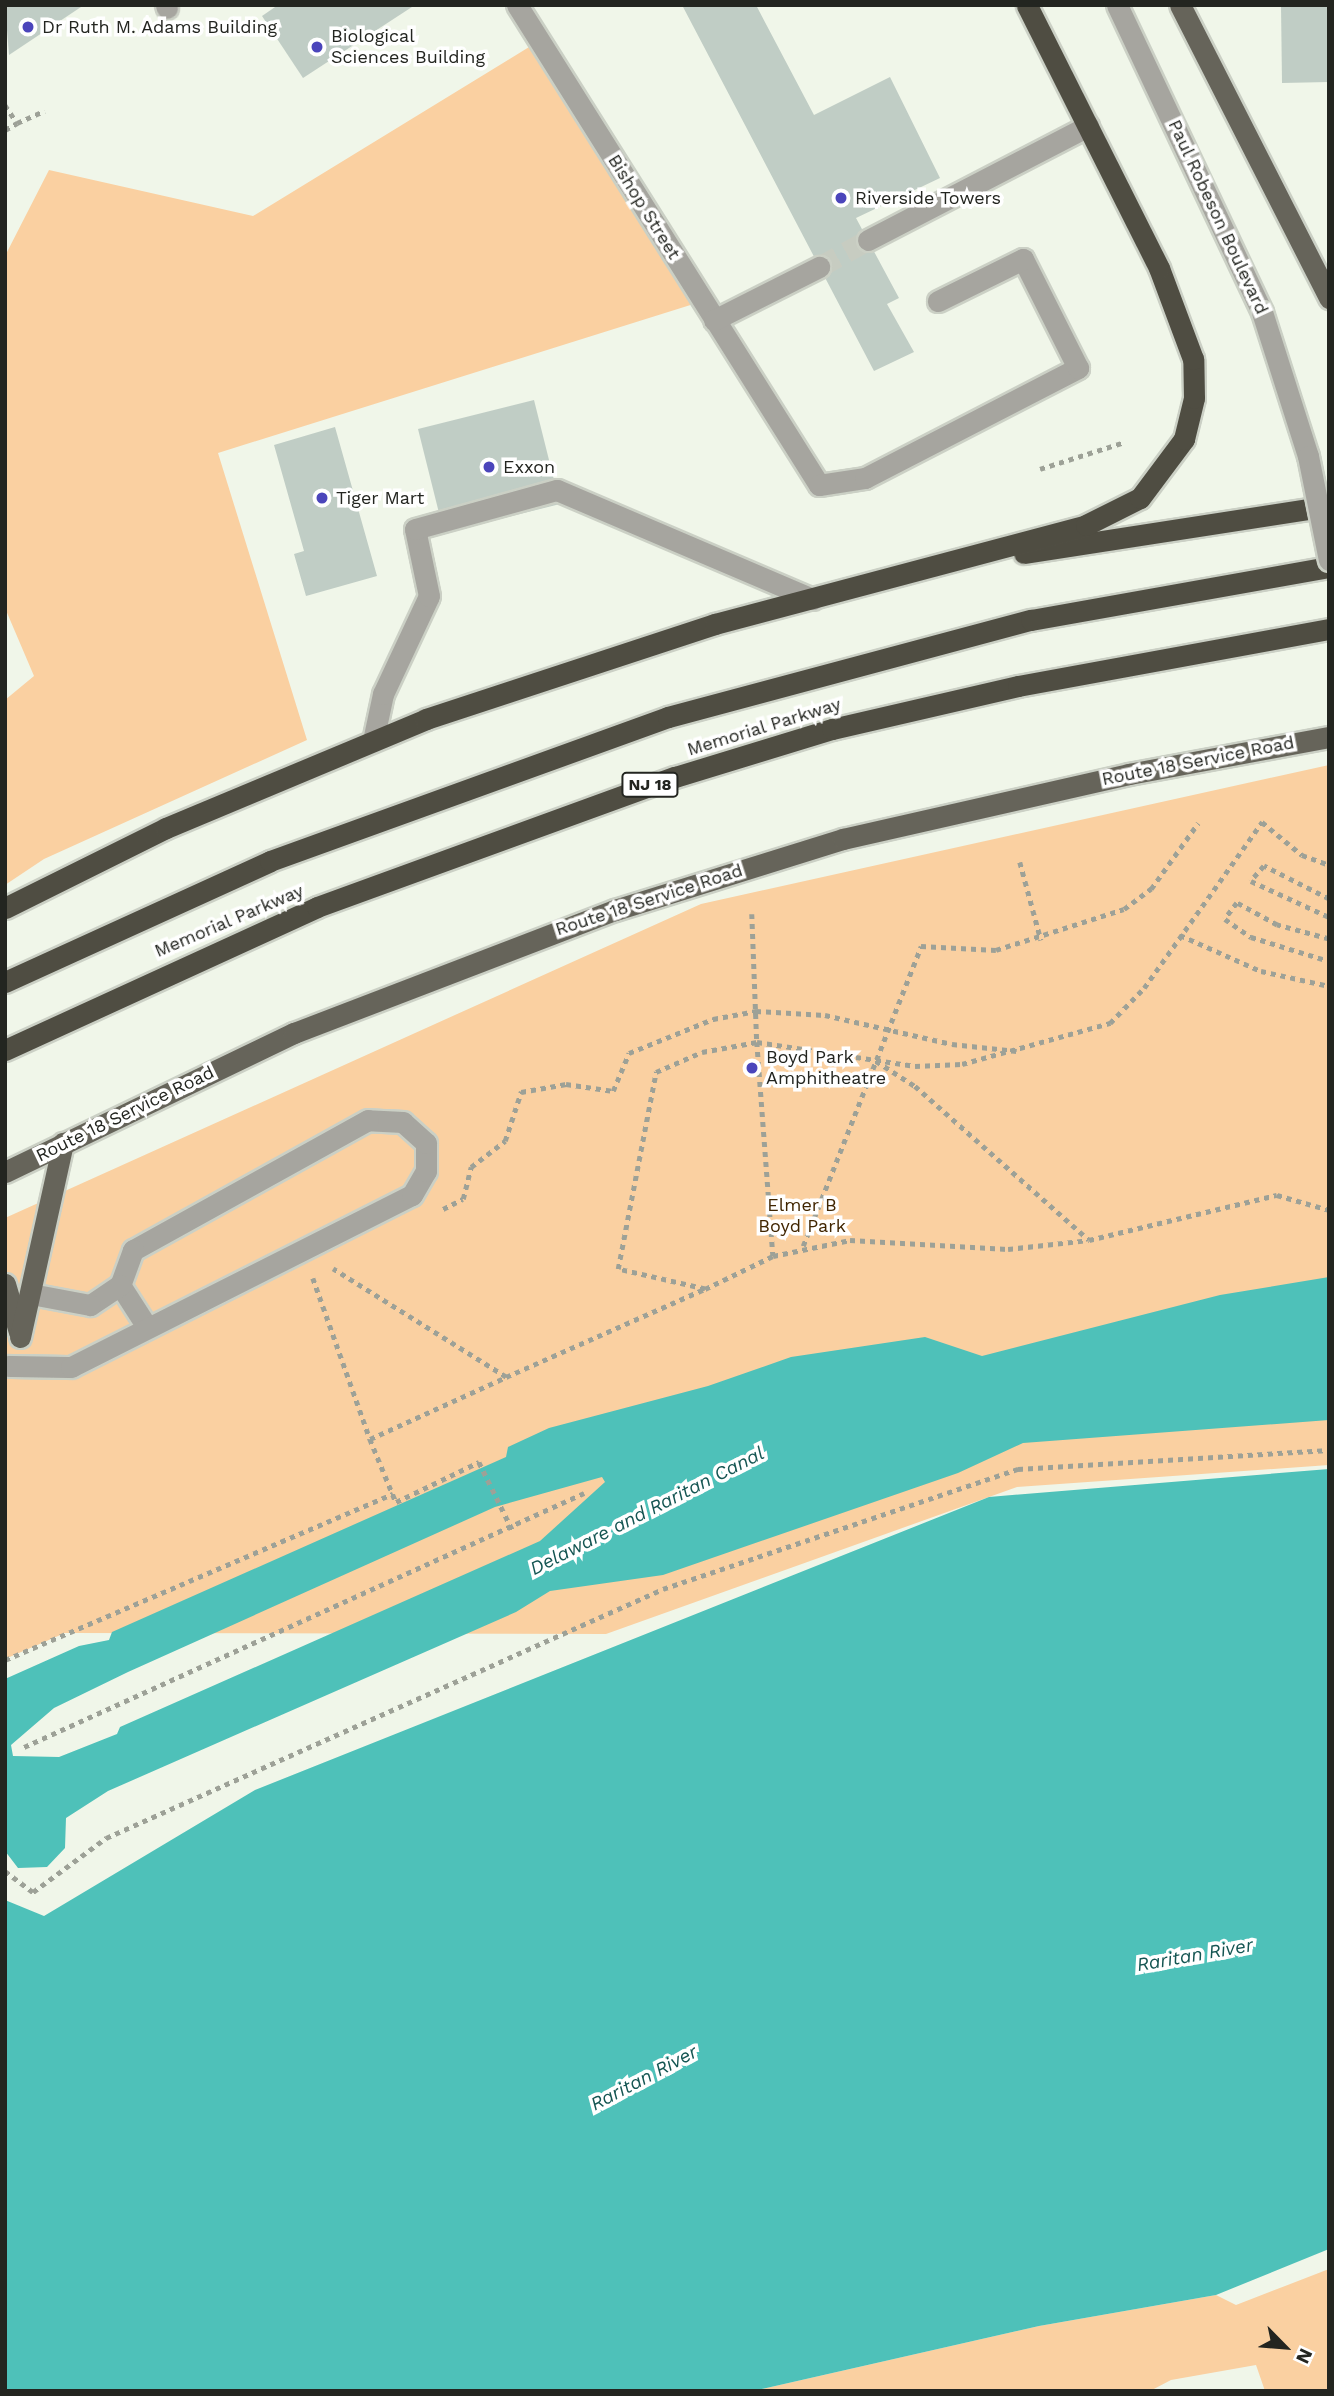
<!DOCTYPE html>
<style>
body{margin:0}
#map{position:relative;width:1334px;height:2396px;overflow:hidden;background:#f0f6e9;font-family:"Work Sans",sans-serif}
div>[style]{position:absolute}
.green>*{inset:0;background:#fad0a1}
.water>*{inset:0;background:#4ec1b9}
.building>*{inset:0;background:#c0cdc5}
.minor-tunnel>*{height:21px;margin-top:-10.5px;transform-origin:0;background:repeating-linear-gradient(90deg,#c7ccc1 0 21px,transparent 0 31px)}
.path>*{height:4.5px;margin-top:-2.25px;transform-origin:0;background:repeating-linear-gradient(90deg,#9da197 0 5px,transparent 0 10px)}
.roads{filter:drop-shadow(2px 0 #cbd0c5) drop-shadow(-2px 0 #cbd0c5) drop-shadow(0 2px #cbd0c5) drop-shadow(0 -2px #cbd0c5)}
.minor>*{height:21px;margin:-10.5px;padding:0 10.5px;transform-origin:10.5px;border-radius:10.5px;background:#a6a59f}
.major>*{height:21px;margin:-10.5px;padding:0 10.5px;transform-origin:10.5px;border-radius:10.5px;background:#66645a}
.highway>*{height:21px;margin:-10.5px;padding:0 10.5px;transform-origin:10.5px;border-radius:10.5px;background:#4f4d42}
.bridges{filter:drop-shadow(2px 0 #cbd0c5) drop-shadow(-2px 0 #cbd0c5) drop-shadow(0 2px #cbd0c5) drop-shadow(0 -2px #cbd0c5)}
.minor-bridge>*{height:21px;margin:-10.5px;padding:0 10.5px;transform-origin:10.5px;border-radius:10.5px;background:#a6a59f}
.dots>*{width:19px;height:19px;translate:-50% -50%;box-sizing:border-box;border:4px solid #fff;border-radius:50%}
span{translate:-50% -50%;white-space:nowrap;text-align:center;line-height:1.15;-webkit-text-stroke:7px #fff;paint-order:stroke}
.shield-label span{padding:2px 5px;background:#fff;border:2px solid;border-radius:5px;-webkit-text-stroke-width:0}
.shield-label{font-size:16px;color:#232520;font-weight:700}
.poi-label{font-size:18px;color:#232520}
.left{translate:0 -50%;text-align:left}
.street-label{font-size:18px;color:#232520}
.park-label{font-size:18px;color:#402500}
.water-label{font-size:19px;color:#145552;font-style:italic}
.frame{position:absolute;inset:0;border:7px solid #232520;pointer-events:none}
.north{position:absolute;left:1250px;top:2312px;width:70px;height:70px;-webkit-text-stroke:5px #fff;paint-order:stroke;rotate:115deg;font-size:19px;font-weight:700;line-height:28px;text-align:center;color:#232520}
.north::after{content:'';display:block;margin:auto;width:24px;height:32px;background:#232520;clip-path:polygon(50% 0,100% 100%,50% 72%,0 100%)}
</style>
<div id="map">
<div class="green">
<i style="clip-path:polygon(534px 44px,700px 302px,218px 453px,307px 740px,44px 859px,5px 885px,5px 700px,34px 676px,5px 608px,5px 256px,49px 170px,253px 216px)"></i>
<i style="clip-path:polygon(1329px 765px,1329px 1465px,1017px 1487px,606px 1634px,65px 1633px,5px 1659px,5px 1218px,701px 904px)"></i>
<i style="clip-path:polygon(1329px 2269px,1329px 2391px,1265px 2391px,1256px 2365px,1171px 2380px,1150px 2391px,753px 2391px,1039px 2326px,1216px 2295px,1236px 2305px)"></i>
</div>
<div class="water">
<i style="clip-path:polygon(evenodd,1329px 1277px,1329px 1420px,1023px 1443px,958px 1473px,663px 1575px,550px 1591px,516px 1612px,108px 1791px,66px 1818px,65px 1848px,47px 1867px,18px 1868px,5px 1851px,5px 1679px,79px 1646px,109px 1640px,112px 1632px,506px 1457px,508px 1447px,549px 1428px,708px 1386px,791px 1357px,925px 1337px,982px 1356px,1220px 1295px,1329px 1277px,602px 1477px,605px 1482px,540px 1541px,120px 1727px,117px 1734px,59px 1757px,13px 1756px,11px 1745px,54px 1708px,128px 1672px,495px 1507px,602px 1477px)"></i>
<i style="clip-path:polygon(1329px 1469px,1329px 2249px,1216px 2295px,1039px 2326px,753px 2391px,5px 2391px,5px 1900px,44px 1916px,255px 1790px,989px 1497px)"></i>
</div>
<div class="building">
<i style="clip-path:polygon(5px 5px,84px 5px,9px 55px)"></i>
<i style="clip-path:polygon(278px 5px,415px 5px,303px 78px,262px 16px)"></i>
<i style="clip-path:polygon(682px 5px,756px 5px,814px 115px,890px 77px,940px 178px,856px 218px,899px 298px,887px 304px,914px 352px,874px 371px)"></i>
<i style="clip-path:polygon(1281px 5px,1329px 5px,1329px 82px,1282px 83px)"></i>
<i style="clip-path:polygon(534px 400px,560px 504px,444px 533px,418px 429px)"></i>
<i style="clip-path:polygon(335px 427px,377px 576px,306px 596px,294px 554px,304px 551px,274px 445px)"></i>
</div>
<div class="minor-tunnel">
<i style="left:819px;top:267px;width:56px;rotate:-28.9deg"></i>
</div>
<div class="path">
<i style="left:5px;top:105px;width:22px;rotate:56deg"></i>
<i style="left:17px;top:123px;width:30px;rotate:-24deg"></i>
<i style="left:5px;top:130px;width:14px;rotate:-30deg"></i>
<i style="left:1040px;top:469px;width:86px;rotate:-17.6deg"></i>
<i style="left:1020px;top:862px;width:81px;rotate:74.9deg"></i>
<i style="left:1329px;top:899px;width:73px;rotate:-153.1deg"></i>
<i style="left:1264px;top:866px;width:20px;rotate:131deg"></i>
<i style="left:1251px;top:881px;width:86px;rotate:24.8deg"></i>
<i style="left:752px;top:914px;width:128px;rotate:87.8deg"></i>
<i style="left:757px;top:1042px;width:160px;rotate:8.6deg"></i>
<i style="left:915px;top:1066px;width:47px;rotate:-2.4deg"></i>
<i style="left:962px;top:1064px;width:154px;rotate:-15.5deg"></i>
<i style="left:1110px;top:1023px;width:49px;rotate:-45.8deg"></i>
<i style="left:1144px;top:988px;width:204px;rotate:-54.6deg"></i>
<i style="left:1262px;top:822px;width:52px;rotate:39.5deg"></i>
<i style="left:1302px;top:855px;width:29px;rotate:20deg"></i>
<i style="left:1180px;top:935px;width:89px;rotate:24deg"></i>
<i style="left:1261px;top:971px;width:70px;rotate:12.4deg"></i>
<i style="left:1329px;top:939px;width:54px;rotate:-164.9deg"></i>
<i style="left:1277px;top:925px;width:46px;rotate:-151.2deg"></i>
<i style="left:1237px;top:903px;width:20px;rotate:127deg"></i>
<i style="left:1225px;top:919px;width:32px;rotate:35deg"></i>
<i style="left:1251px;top:937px;width:82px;rotate:17.1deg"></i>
<i style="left:876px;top:1061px;width:46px;rotate:32.7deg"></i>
<i style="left:915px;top:1086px;width:232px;rotate:41.5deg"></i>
<i style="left:443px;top:1209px;width:22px;rotate:-27deg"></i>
<i style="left:463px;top:1199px;width:33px;rotate:-76deg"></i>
<i style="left:471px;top:1167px;width:43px;rotate:-37.4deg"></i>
<i style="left:505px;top:1141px;width:52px;rotate:-71.9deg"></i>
<i style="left:521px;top:1092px;width:46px;rotate:-10.1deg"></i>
<i style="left:566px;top:1084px;width:48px;rotate:8.5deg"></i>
<i style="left:613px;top:1091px;width:41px;rotate:-67.2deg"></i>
<i style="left:629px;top:1053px;width:91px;rotate:-22deg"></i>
<i style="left:713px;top:1019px;width:44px;rotate:-10.5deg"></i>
<i style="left:756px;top:1011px;width:69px;rotate:3.3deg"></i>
<i style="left:825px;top:1015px;width:130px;rotate:12.9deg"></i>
<i style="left:952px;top:1044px;width:65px;rotate:6.1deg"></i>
<i style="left:803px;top:1246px;width:322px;rotate:-68.5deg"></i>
<i style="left:921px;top:946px;width:75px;rotate:3.1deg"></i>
<i style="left:996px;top:950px;width:134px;rotate:-17.8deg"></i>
<i style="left:1124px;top:909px;width:34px;rotate:-37deg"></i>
<i style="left:1151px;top:889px;width:81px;rotate:-54.5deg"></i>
<i style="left:313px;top:1278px;width:171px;rotate:70.5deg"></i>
<i style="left:370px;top:1439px;width:149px;rotate:-24.5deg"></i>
<i style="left:506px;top:1377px;width:204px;rotate:-148deg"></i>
<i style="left:705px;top:1289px;width:76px;rotate:-25.9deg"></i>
<i style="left:773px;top:1256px;width:79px;rotate:-11.7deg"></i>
<i style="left:850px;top:1240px;width:158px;rotate:3.3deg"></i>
<i style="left:1008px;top:1249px;width:81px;rotate:-6.3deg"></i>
<i style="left:1089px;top:1240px;width:193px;rotate:-13.5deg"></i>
<i style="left:1277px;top:1195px;width:54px;rotate:16.1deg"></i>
<i style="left:506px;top:1377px;width:218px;rotate:-23.9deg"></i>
<i style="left:705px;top:1289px;width:89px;rotate:-167.1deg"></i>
<i style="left:618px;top:1269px;width:201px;rotate:-79.1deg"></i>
<i style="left:656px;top:1072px;width:50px;rotate:-23.5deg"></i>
<i style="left:702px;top:1052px;width:56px;rotate:-10.3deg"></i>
<i style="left:757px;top:1042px;width:215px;rotate:85.7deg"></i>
<i style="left:370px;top:1439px;width:68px;rotate:67.6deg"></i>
<i style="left:396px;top:1502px;width:92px;rotate:-25.7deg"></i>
<i style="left:479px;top:1462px;width:77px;rotate:63.8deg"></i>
<i style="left:5px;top:1660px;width:422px;rotate:-23.2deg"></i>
<i style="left:24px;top:1747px;width:615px;rotate:-24.4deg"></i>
<i style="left:5px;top:1871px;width:35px;rotate:37deg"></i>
<i style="left:33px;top:1892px;width:91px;rotate:-36.5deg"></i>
<i style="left:106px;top:1838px;width:610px;rotate:-24.09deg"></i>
<i style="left:663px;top:1589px;width:375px;rotate:-18.7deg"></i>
<i style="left:1018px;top:1469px;width:312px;rotate:-3.5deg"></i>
</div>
<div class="roads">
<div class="minor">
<i style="left:166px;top:5px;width:3px;rotate:72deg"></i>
<i style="left:517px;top:5px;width:567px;rotate:57.82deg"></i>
<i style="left:819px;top:485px;width:47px;rotate:-8.7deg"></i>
<i style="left:865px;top:478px;width:240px;rotate:-27.3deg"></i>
<i style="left:1078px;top:368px;width:122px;rotate:-116.8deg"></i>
<i style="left:1023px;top:259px;width:95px;rotate:153.7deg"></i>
<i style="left:1117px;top:5px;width:340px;rotate:64.7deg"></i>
<i style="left:868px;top:240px;width:248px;rotate:-27.4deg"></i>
<i style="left:714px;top:320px;width:118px;rotate:-26.8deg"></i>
<i style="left:373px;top:741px;width:48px;rotate:-78deg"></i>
<i style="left:383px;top:694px;width:108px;rotate:-64.9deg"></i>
<i style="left:429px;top:596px;width:68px;rotate:-101.8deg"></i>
<i style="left:415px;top:529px;width:147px;rotate:-15.4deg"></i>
<i style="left:557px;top:490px;width:278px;rotate:23.1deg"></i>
<i style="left:120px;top:1285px;width:50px;rotate:57.3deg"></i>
<i style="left:8px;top:1366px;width:63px;rotate:0.9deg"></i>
<i style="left:71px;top:1367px;width:382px;rotate:-26.8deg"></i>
<i style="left:412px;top:1195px;width:28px;rotate:-60deg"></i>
<i style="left:426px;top:1171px;width:28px;rotate:-90deg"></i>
<i style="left:426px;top:1143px;width:31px;rotate:-138deg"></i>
<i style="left:403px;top:1122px;width:35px;rotate:-177deg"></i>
<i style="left:368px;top:1120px;width:269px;rotate:151deg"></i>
<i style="left:133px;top:1250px;width:37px;rotate:110deg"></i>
<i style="left:120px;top:1285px;width:36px;rotate:146deg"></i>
<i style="left:90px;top:1305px;width:60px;rotate:-169.4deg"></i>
</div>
<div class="major">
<i style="left:1180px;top:5px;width:329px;rotate:63deg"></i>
<i style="left:5px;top:1172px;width:321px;rotate:-25.7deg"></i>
<i style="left:294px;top:1033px;width:344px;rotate:-21deg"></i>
<i style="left:615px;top:910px;width:239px;rotate:-17.3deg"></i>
<i style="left:843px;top:839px;width:293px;rotate:-12.8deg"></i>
<i style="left:1129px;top:774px;width:203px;rotate:-10.5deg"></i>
<i style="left:5px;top:1284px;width:50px;rotate:73.7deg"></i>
<i style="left:20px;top:1337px;width:199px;rotate:-77.5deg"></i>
</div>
<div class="highway">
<i style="left:1024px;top:553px;width:309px;rotate:-8.8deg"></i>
<i style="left:5px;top:908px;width:180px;rotate:-26.4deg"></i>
<i style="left:166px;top:828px;width:282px;rotate:-22.7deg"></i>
<i style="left:426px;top:719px;width:304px;rotate:-18.2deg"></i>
<i style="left:715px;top:624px;width:384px;rotate:-14.9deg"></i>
<i style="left:1086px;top:525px;width:60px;rotate:-26.6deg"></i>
<i style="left:1140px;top:498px;width:74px;rotate:-53.3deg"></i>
<i style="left:1184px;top:439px;width:42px;rotate:-76.3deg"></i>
<i style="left:1194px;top:398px;width:39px;rotate:-91deg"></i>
<i style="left:1193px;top:359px;width:97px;rotate:-110.5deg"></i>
<i style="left:1159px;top:268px;width:294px;rotate:-116.7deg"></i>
<i style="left:5px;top:982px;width:291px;rotate:-24.5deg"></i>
<i style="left:270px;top:861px;width:423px;rotate:-19.9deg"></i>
<i style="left:668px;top:717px;width:376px;rotate:-15deg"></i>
<i style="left:1031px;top:620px;width:303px;rotate:-10.1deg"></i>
<i style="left:5px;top:1050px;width:343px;rotate:-24.6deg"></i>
<i style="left:317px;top:907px;width:381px;rotate:-20deg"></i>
<i style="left:675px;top:777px;width:164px;rotate:-17deg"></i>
<i style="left:832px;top:729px;width:191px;rotate:-13deg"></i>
<i style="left:1018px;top:686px;width:316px;rotate:-10.4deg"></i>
</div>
</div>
<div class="bridges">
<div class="minor-bridge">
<i style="left:1262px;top:312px;width:151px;rotate:72.3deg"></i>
<i style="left:1308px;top:456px;width:106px;rotate:78.6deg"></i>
</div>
</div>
<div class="dots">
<i style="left:28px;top:27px;background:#4b45bb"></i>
<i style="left:317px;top:47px;background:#4b45bb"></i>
<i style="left:841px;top:198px;background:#4b45bb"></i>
<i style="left:489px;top:467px;background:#4b45bb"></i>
<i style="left:322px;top:498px;background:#4b45bb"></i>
<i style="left:752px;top:1068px;background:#4b45bb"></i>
</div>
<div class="shield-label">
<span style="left:650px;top:785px">NJ 18</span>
</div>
<div class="poi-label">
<span class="left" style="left:42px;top:27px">Dr Ruth M. Adams Building</span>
<span class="left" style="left:331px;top:47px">Biological<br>Sciences Building</span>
<span class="left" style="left:855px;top:198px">Riverside Towers</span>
<span class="left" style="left:503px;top:467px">Exxon</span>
<span class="left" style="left:336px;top:498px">Tiger Mart</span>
<span class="left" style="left:766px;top:1068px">Boyd Park<br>Amphitheatre</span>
</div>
<div class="street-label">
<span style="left:644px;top:207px;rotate:58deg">Bishop Street</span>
<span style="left:1218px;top:217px;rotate:65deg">Paul Robeson Boulevard</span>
<span style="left:764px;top:727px;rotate:-17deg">Memorial Parkway</span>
<span style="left:1198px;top:761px;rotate:-11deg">Route 18 Service Road</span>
<span style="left:649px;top:900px;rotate:-18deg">Route 18 Service Road</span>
<span style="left:229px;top:921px;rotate:-23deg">Memorial Parkway</span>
<span style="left:125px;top:1114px;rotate:-26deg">Route 18 Service Road</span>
</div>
<div class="park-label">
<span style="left:802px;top:1216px">Elmer B<br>Boyd Park</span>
</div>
<div class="water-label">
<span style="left:647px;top:1511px;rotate:-27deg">Delaware and Raritan Canal</span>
<span style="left:1195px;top:1955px;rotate:-10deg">Raritan River</span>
<span style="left:644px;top:2078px;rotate:-28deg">Raritan River</span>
</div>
<div class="frame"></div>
<div class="north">N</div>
</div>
